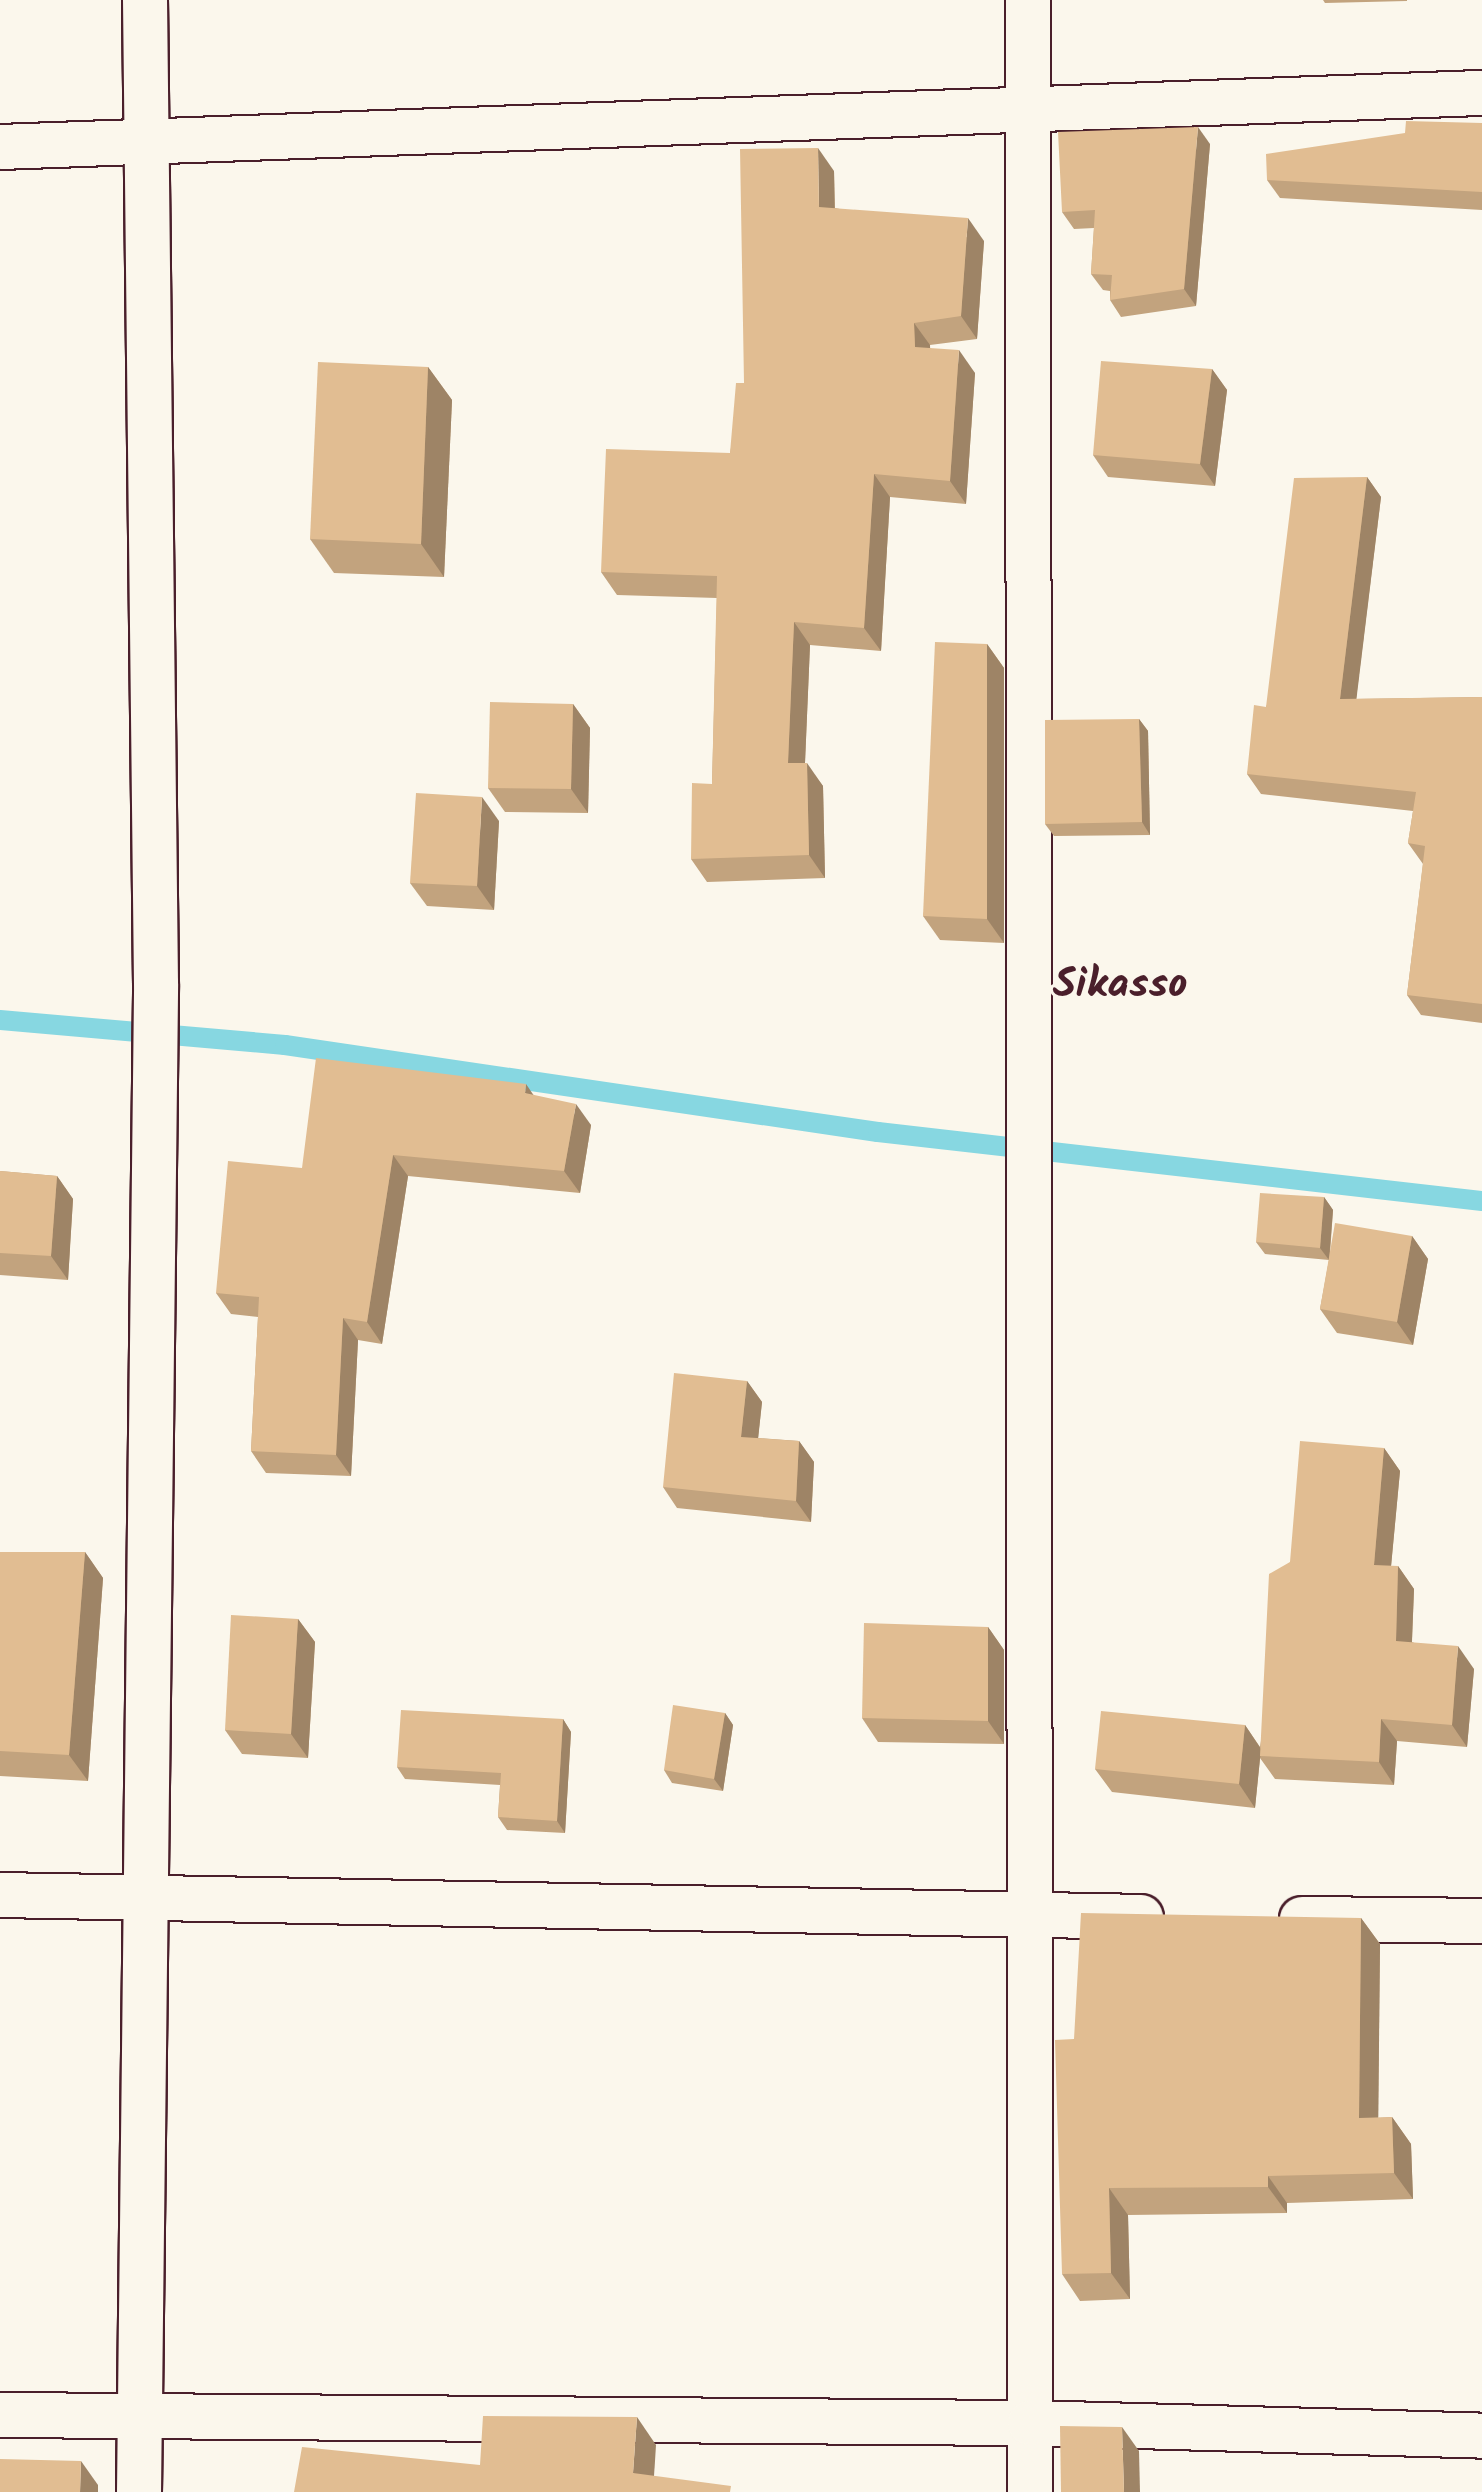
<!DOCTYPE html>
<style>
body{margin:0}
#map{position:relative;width:1482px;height:2492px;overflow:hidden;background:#fbf7ec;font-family:Kalam,sans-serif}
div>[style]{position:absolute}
.stream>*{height:20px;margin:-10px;padding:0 10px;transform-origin:10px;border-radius:10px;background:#87d7e1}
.roads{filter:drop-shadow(2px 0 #4a1f2b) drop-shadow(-2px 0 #4a1f2b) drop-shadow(0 2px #4a1f2b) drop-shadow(0 -2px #4a1f2b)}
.street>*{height:44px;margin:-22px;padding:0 22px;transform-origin:22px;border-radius:22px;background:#fbf7ec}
.wall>*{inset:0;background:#c2a37e}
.shaded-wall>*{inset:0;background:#9e8466}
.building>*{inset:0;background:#e1bd92}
span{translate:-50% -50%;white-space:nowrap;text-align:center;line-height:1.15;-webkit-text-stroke:6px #fbf7ec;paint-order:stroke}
.town-label{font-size:42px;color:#4a1f2b;font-weight:700}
</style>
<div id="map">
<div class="stream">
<i style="left:0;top:1020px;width:286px;rotate:5deg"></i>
<i style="left:285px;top:1045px;width:599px;rotate:8.35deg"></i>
<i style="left:878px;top:1132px;width:608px;rotate:6.52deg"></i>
</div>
<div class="roads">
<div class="street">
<i style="left:1028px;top:0;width:2492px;rotate:89.95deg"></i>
<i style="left:0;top:147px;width:1483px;rotate:-2.09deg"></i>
<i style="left:0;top:1895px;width:1141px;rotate:1.1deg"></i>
<i style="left:1302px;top:1919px;width:180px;rotate:0.6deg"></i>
<i style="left:0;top:2415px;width:1030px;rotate:0.45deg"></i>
<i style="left:1030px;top:2423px;width:452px;rotate:1.6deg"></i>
<i style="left:139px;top:2492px;width:1508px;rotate:-89.35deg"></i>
<i style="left:156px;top:984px;width:984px;rotate:-90.64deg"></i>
</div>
</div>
<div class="wall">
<i style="clip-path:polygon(1323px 0,1407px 0,1407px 1px,1325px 3px)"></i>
<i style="clip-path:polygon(1482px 123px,1482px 210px,1280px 198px,1267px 180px)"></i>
<i style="clip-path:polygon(1210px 144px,1196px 306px,1121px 317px,1110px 300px,1110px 291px,1103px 290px,1091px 274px,1094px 228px,1074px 229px,1062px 212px)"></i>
<i style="clip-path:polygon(834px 171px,835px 208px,984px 241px,977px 339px,930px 345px,930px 348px,975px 373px,966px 504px,890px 497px,881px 651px,810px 645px,805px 763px,823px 786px,825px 878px,707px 882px,691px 859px,712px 784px,717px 598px,617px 595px,601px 572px,730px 453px,744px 383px)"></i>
<i style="clip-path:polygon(428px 367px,452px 400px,444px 577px,334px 573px,310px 539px)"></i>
<i style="clip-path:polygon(1212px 369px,1227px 390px,1215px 486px,1108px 477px,1093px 455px)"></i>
<i style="clip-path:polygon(1367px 477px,1381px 497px,1356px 699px,1482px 697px,1482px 1023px,1421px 1015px,1407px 995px,1423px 864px,1408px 843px,1413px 811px,1261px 794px,1247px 774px,1266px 707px)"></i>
<i style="clip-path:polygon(987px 644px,1004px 668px,1004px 943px,940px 940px,923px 916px)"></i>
<i style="clip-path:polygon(573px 704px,590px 728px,588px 813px,505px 812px,488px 788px)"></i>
<i style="clip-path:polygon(1139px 719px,1148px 731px,1150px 835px,1054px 836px,1045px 824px)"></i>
<i style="clip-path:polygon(499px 821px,494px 910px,427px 906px,410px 883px)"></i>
<i style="clip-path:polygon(533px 1095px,591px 1125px,580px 1193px,408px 1176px,382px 1344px,358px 1340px,351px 1476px,266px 1473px,251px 1451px,258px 1317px,231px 1314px,216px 1293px,302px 1168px)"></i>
<i style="clip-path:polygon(0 1171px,57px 1176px,73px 1199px,68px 1280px,0 1275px)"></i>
<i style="clip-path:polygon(1324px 1197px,1333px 1210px,1330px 1254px,1412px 1236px,1428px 1259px,1413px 1345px,1337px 1333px,1320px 1309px,1329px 1260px,1265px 1254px,1256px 1242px)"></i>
<i style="clip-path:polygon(747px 1381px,762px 1402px,758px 1438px,799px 1441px,814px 1462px,811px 1522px,677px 1508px,663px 1487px)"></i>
<i style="clip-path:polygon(1384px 1448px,1400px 1471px,1391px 1566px,1398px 1566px,1414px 1589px,1412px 1642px,1474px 1669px,1467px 1747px,1397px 1741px,1394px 1785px,1275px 1779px,1260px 1758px,1255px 1808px,1112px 1792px,1095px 1769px,1245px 1725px,1260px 1747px,1290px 1562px)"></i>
<i style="clip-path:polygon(0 1552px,85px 1552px,103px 1578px,88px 1781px,0 1776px)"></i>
<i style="clip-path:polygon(298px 1619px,315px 1642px,308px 1758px,242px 1754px,225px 1730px)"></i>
<i style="clip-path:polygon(988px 1627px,1004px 1650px,1004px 1744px,878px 1742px,862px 1718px)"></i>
<i style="clip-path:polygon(725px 1713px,733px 1725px,723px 1791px,672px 1783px,664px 1770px)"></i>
<i style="clip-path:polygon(563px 1719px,571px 1732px,565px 1833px,507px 1830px,498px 1817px,500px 1785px,405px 1779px,397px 1767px)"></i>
<i style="clip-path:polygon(1361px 1918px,1380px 1944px,1378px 2118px,1392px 2117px,1411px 2144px,1413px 2199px,1287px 2203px,1287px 2213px,1128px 2215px,1130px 2299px,1080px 2301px,1062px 2274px,1074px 2039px)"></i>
</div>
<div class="shaded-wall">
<i style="clip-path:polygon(1198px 127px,1210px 144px,1196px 306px,1184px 289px)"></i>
<i style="clip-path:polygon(818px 148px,834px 171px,835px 230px,819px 207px)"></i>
<i style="clip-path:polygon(968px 218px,984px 241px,977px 339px,961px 316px)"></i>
<i style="clip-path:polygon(914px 323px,930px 345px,931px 370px,915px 347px)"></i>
<i style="clip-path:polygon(959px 350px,975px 373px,966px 504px,950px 481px)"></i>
<i style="clip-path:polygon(428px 367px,452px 400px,444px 577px,421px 544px)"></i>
<i style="clip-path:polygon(1212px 369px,1227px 390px,1215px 486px,1200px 464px)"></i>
<i style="clip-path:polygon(874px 474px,890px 497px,881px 651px,864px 628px)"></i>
<i style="clip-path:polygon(1367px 477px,1381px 497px,1354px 719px,1340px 699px)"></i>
<i style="clip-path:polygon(794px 622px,810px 645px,804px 786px,788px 763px)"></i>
<i style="clip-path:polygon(987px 644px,1004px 668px,1004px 943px,987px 919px)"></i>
<i style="clip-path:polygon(573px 704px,590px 728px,588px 813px,571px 789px)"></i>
<i style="clip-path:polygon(1139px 719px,1148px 731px,1150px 835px,1142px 822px)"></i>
<i style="clip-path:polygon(807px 763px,823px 786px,825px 878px,809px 855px)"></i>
<i style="clip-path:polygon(482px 797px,499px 821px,494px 910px,477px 886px)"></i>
<i style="clip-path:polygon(526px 1084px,541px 1106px,525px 1093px)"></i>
<i style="clip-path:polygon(576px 1104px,591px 1125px,580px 1193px,564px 1171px)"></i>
<i style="clip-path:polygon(393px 1155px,408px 1176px,382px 1344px,367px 1322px)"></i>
<i style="clip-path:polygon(57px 1176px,73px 1199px,68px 1280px,51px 1256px)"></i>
<i style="clip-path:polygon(1324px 1197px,1333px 1210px,1329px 1260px,1320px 1248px)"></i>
<i style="clip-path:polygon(1412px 1236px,1428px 1259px,1413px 1345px,1397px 1322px)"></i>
<i style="clip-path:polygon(343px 1318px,358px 1340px,351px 1476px,336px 1455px)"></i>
<i style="clip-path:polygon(747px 1381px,762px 1402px,756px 1458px,741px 1437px)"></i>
<i style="clip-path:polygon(799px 1441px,814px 1462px,811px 1522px,796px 1501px)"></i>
<i style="clip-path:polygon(1384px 1448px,1400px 1471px,1389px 1588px,1374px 1565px)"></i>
<i style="clip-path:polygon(85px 1552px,103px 1578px,88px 1781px,69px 1755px)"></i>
<i style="clip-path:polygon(1398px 1566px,1414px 1589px,1411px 1663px,1396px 1641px)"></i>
<i style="clip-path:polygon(298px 1619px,315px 1642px,308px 1758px,291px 1734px)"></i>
<i style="clip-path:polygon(988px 1627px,1004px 1650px,1004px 1744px,988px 1721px)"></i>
<i style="clip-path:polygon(1458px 1646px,1474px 1669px,1467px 1747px,1452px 1725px)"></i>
<i style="clip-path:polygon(725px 1713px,733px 1725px,723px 1791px,714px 1779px)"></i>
<i style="clip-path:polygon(563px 1719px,571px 1732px,565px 1833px,557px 1821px)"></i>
<i style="clip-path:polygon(1381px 1719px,1397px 1741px,1394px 1785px,1379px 1762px)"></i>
<i style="clip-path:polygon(1245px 1725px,1261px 1749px,1255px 1808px,1239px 1784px)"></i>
<i style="clip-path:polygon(1361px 1918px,1380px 1944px,1378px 2145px,1359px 2118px)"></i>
<i style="clip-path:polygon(1392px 2117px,1411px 2144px,1413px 2199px,1394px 2173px)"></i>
<i style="clip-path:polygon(1268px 2176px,1287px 2203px,1287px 2213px,1268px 2187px)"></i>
<i style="clip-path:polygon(1109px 2188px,1128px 2215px,1130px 2299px,1111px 2273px)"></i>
<i style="clip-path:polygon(637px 2417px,656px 2445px,653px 2492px,633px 2473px)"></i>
<i style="clip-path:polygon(1122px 2427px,1139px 2451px,1140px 2492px,1124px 2492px)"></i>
<i style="clip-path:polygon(81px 2461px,98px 2485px,98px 2492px,80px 2492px)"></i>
</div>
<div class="building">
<i style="clip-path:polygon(1406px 121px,1482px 123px,1482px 192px,1267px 180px,1266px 154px,1405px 133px)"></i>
<i style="clip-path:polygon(1198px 127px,1184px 289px,1110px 300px,1112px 275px,1091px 274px,1095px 210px,1062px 212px,1058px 132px)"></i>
<i style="clip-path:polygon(818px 148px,819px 207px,968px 218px,961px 316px,914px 323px,915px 347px,959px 350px,950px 481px,874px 474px,864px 628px,794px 622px,788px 763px,807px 763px,809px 855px,691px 859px,692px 783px,712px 784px,717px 576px,601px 572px,606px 449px,730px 453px,736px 383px,744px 383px,740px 149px)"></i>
<i style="clip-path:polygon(1101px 361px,1212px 369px,1200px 464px,1093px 455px)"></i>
<i style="clip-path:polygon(318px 362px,428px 367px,421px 544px,310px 539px)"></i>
<i style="clip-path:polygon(1367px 477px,1340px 699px,1482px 697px,1482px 1004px,1407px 995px,1425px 846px,1408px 843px,1416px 792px,1247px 774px,1254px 705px,1266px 707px,1294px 478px)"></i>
<i style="clip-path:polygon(935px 642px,987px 644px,987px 919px,923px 916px)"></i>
<i style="clip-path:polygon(490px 702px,573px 704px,571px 789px,488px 788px)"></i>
<i style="clip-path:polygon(1139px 719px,1142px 822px,1045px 824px,1045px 720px)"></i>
<i style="clip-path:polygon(416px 793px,482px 797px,477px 886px,410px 883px)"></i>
<i style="clip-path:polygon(316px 1058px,526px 1084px,525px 1093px,576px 1104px,564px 1171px,393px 1155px,367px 1322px,343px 1318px,336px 1455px,251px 1451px,259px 1297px,216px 1293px,228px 1161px,302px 1168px)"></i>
<i style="clip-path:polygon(0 1171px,57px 1176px,51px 1256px,0 1253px)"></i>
<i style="clip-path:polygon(1260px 1193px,1324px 1197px,1320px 1248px,1256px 1242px)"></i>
<i style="clip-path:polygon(1335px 1223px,1412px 1236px,1397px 1322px,1320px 1309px)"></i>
<i style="clip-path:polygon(674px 1373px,747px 1381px,741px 1437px,799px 1441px,796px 1501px,663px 1487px)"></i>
<i style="clip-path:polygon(1300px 1441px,1384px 1448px,1374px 1565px,1398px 1566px,1396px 1641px,1458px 1646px,1452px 1725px,1381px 1719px,1379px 1762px,1260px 1756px,1269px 1574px,1290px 1562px)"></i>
<i style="clip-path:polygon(0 1552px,85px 1552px,69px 1755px,0 1751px)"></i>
<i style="clip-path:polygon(231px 1615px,298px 1619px,291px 1734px,225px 1730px)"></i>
<i style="clip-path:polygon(864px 1623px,988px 1627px,988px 1721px,862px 1718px)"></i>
<i style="clip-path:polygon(673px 1705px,725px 1713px,714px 1779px,664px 1770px)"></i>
<i style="clip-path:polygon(401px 1710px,563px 1719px,557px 1821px,498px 1817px,501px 1773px,397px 1767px)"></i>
<i style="clip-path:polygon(1101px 1711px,1245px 1725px,1239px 1784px,1095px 1769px)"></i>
<i style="clip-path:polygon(1081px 1913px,1361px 1918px,1359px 2118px,1392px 2117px,1394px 2173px,1268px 2176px,1268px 2187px,1109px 2188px,1111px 2273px,1062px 2274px,1055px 2040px,1074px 2039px)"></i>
<i style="clip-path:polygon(483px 2416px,637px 2417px,633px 2473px,731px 2486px,730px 2492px,294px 2492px,302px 2447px,480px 2465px)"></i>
<i style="clip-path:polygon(1060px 2426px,1122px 2427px,1124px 2492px,1061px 2492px)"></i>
<i style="clip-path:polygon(0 2459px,81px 2461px,80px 2492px,0 2492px)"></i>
</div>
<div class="town-label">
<span style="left:1120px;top:986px">Sikasso</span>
</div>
</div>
